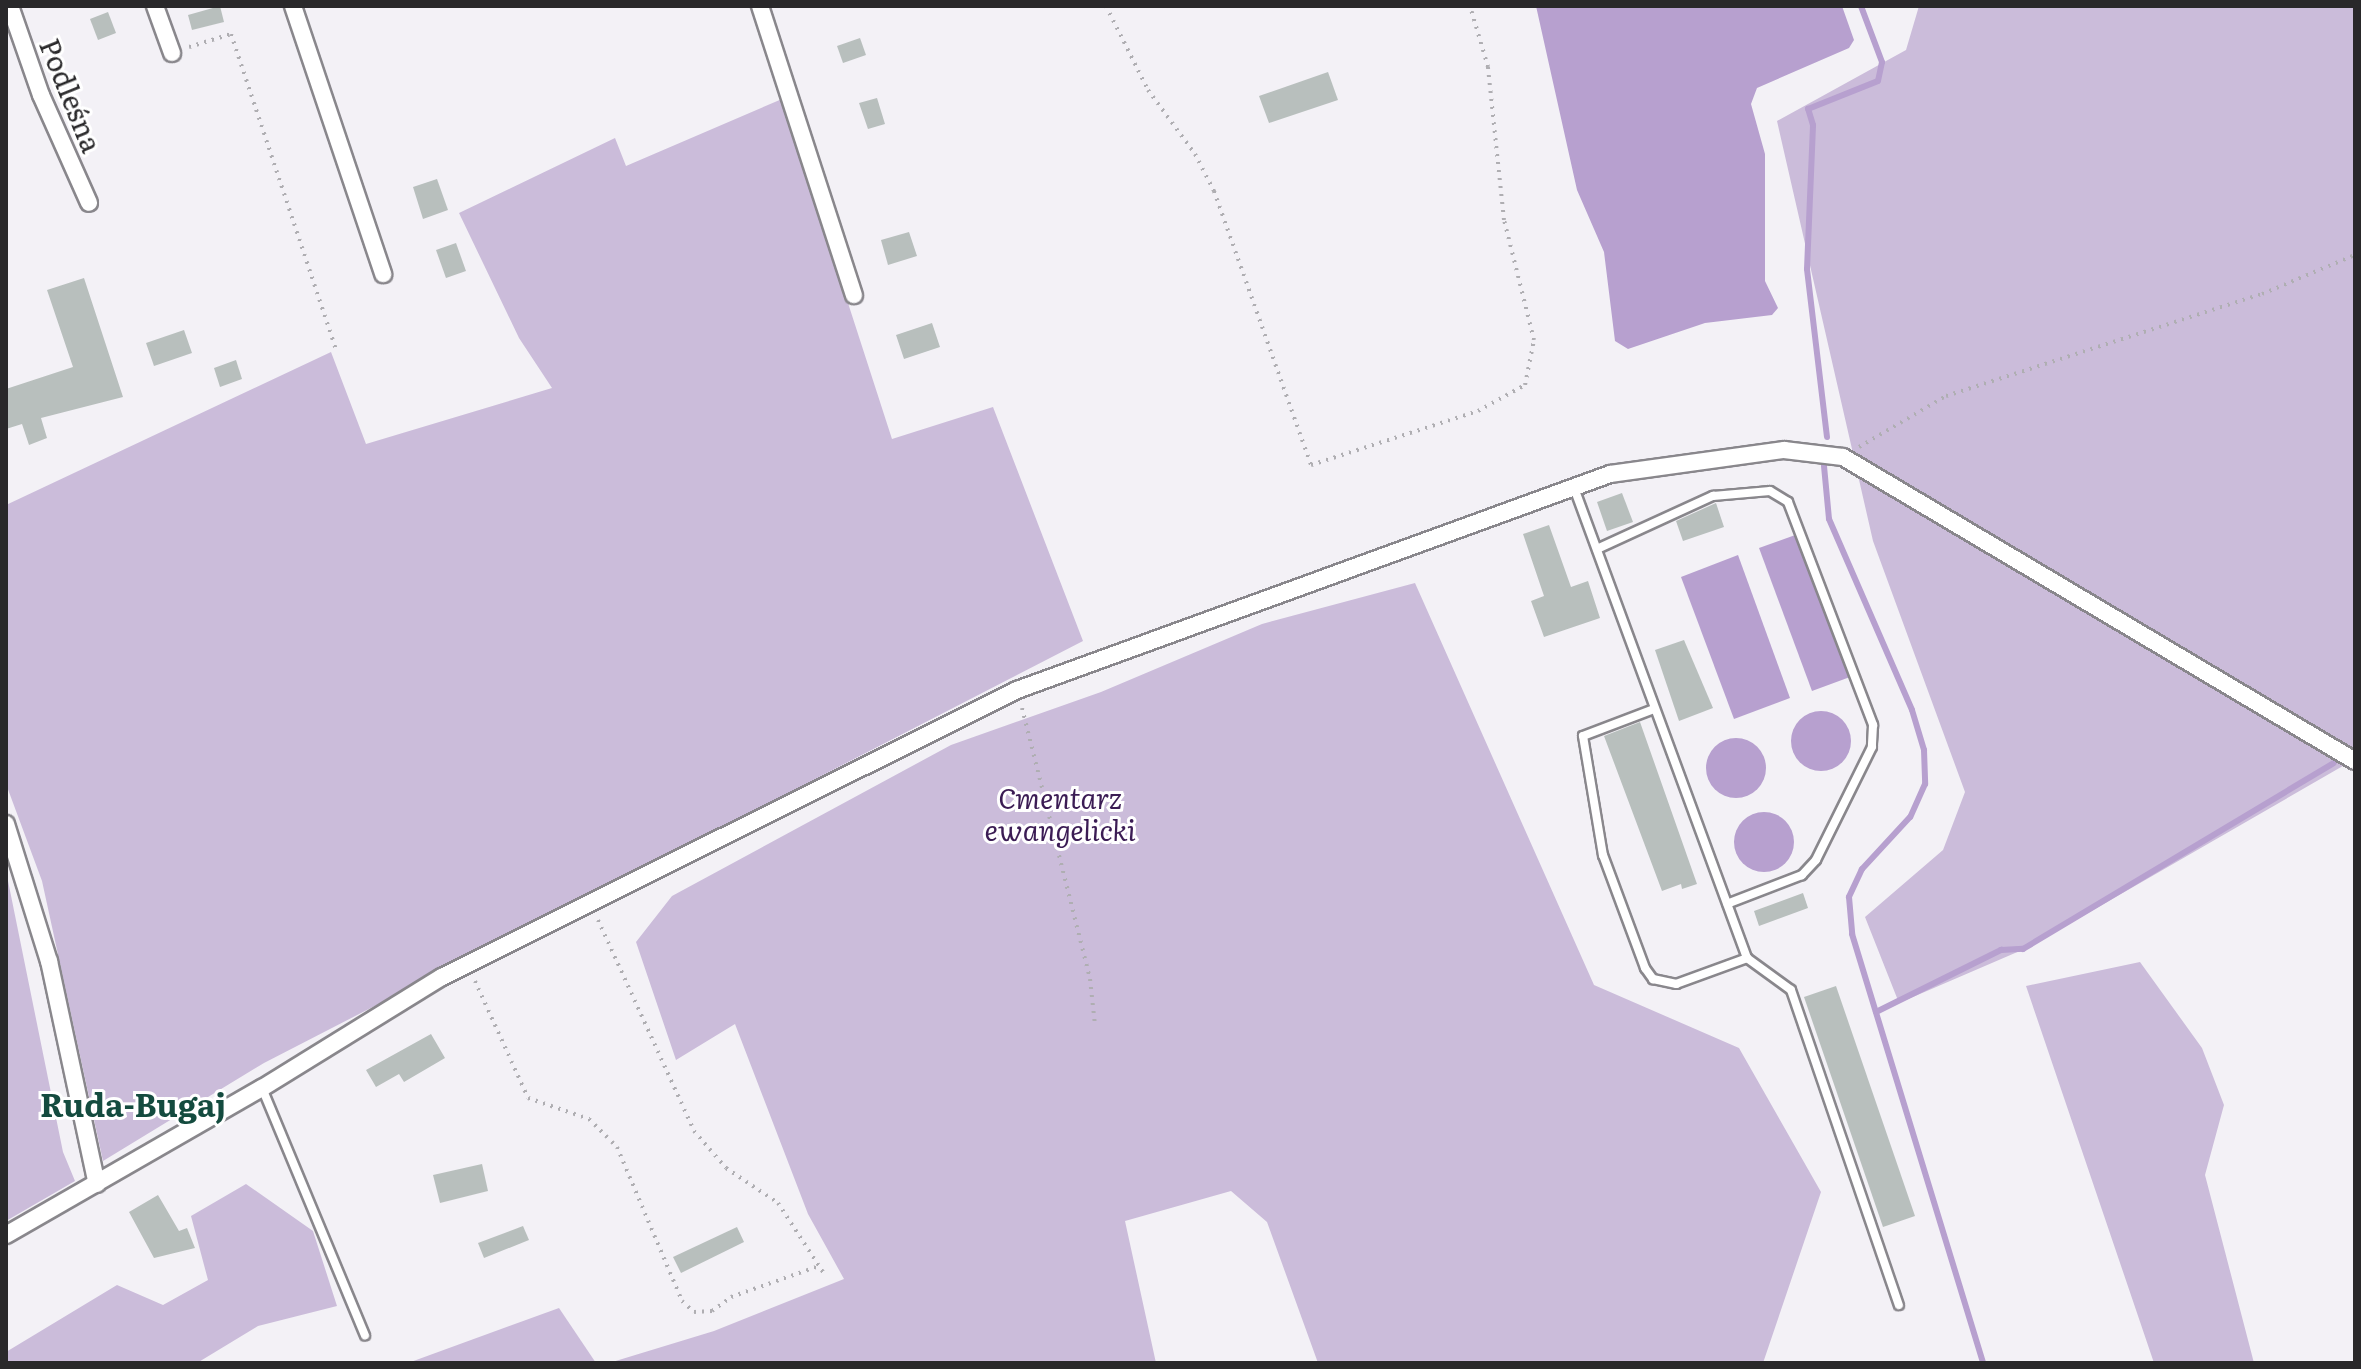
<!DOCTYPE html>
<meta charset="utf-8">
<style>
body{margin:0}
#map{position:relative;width:2361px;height:1369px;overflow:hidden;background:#f3f1f6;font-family:Literata,serif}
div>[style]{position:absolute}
.green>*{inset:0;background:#cbbcda}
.water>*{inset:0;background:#b7a0cf}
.round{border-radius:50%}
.stream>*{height:6px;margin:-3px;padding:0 3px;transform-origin:3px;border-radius:3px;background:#b7a0cf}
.building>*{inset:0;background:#b8bfbd}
.path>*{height:4px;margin-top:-2px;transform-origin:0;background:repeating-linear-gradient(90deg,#afaeb2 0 2px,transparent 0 8px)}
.roads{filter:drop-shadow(2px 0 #89878c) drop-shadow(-2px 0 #89878c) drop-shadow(0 2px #89878c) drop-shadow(0 -2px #89878c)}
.service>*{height:8px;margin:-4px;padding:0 4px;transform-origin:4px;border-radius:4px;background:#fff}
.minor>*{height:16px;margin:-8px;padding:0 8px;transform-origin:8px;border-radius:8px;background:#fff}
span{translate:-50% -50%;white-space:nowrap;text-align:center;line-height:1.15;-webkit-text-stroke:6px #fff;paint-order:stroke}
.street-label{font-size:28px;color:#29282a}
.park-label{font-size:28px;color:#3b1c54;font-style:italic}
.quarter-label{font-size:32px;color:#144b3f;font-weight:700}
.frame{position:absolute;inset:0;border:8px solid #29282a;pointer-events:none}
</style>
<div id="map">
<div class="green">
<i style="clip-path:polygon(1919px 6px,2355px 6px,2355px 759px,2029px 947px,1899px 1003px,1865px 917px,1943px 850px,1965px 792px,1873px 541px,1777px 121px,1906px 50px)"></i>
<i style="clip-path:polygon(782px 99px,892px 439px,993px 407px,1083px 641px,264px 1063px,103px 1161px,42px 881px,6px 784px,6px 505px,331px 352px,366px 444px,552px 388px,519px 338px,459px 213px,615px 138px,626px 166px)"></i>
<i style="clip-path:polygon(1415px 583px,1594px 985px,1739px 1048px,1821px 1192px,1763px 1363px,1318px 1363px,1267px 1222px,1231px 1191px,1125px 1221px,1156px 1363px,609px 1363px,714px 1331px,844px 1279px,808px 1214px,735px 1024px,676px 1060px,636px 942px,672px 896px,951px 745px,1101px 692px,1262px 624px)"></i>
<i style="clip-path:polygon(6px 871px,63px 1152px,75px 1181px,6px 1221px)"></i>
<i style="clip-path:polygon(2140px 962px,2202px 1048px,2224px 1105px,2205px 1175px,2254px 1363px,2154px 1363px,2026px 986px)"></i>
<i style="clip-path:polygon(246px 1184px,313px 1231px,337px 1306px,258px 1326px,197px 1363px,6px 1363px,6px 1352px,117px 1285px,163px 1305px,208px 1280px,191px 1216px)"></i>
<i style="clip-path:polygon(559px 1308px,596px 1363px,408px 1363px)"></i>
</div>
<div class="water">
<i style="clip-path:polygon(1536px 6px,1842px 6px,1854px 40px,1849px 48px,1757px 88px,1751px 104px,1765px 154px,1765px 281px,1778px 308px,1772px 315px,1705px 323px,1628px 349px,1615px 341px,1604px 252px,1577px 190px)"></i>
<i style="clip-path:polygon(1798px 534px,1850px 677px,1812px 691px,1759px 548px)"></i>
<i style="clip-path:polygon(1738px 555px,1790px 698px,1734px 719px,1681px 577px)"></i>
<i class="round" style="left:1791px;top:711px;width:60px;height:60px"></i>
<i class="round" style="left:1706px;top:738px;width:60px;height:60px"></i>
<i class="round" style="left:1734px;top:812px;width:60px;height:60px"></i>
</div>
<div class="stream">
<i style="left:1827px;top:437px;width:169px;rotate:-96.8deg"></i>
<i style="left:1807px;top:269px;width:144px;rotate:-87.6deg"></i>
<i style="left:1813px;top:125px;width:17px;rotate:-107deg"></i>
<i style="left:1808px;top:109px;width:75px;rotate:-21.8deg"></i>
<i style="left:1878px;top:81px;width:19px;rotate:-78deg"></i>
<i style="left:1882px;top:62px;width:60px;rotate:-110.6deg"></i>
<i style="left:1824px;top:466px;width:53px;rotate:84.6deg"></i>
<i style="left:1829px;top:519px;width:208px;rotate:66.5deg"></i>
<i style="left:1912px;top:710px;width:42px;rotate:73.3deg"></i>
<i style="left:1924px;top:750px;width:34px;rotate:88deg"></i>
<i style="left:1925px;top:784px;width:36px;rotate:114deg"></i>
<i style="left:1910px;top:817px;width:71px;rotate:132.7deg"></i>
<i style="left:1862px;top:869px;width:31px;rotate:115deg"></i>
<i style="left:1849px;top:897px;width:37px;rotate:85deg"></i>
<i style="left:1852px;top:934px;width:449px;rotate:73deg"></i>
<i style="left:1876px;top:1012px;width:140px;rotate:-26.4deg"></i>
<i style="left:2001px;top:950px;width:22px;rotate:-3deg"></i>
<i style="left:2023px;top:949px;width:362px;rotate:-30.9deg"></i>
</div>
<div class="building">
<i style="clip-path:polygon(220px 6px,224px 22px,192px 30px,188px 15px)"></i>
<i style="clip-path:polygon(108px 12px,116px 33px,98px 40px,90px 19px)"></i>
<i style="clip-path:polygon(860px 38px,866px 55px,843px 63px,837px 46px)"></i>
<i style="clip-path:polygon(1328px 72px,1338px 100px,1269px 123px,1259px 96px)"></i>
<i style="clip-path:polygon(877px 98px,885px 124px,868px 129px,859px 103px)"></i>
<i style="clip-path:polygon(437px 179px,448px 210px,423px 219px,413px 187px)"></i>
<i style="clip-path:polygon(909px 232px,917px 256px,888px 265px,881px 240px)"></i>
<i style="clip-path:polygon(456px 243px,466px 271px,446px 278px,436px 250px)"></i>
<i style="clip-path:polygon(84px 278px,123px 397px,41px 418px,47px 438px,29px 445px,22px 424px,6px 429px,6px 389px,73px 367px,47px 290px)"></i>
<i style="clip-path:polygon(932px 323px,940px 347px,904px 359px,896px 335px)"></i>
<i style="clip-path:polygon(184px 330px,192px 353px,154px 366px,146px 343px)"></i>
<i style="clip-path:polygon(236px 360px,242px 379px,220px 387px,214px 368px)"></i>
<i style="clip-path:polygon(1622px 493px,1633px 522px,1607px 531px,1597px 502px)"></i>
<i style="clip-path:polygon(1716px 503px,1724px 527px,1683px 541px,1676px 521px)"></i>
<i style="clip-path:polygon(1549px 525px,1571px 587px,1588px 581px,1600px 618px,1544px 637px,1531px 601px,1544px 596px,1523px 534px)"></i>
<i style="clip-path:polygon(1684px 640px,1713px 708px,1679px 721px,1655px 650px)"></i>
<i style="clip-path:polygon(1640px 722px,1697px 884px,1682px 889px,1681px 884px,1662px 891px,1604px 736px)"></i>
<i style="clip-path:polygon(1803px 893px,1808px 908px,1759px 926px,1754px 911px)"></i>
<i style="clip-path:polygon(1836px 986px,1915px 1216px,1883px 1227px,1804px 997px)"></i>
<i style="clip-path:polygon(431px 1034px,445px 1058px,404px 1082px,399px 1074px,376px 1087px,366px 1070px)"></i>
<i style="clip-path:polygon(482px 1164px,488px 1191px,440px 1203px,433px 1175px)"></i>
<i style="clip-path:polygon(158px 1195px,179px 1231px,187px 1228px,195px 1248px,154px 1258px,129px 1212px)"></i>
<i style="clip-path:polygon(523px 1226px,529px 1240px,484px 1258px,478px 1243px)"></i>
<i style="clip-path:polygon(737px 1227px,744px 1242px,681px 1273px,673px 1257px)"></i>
</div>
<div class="path">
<i style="left:1106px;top:6px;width:94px;rotate:63.4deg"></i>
<i style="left:1148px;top:90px;width:79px;rotate:53.7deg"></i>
<i style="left:1195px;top:154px;width:42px;rotate:62.8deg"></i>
<i style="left:1214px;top:191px;width:291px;rotate:70.5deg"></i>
<i style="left:1311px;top:465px;width:176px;rotate:-17.9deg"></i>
<i style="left:1478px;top:411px;width:54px;rotate:-29deg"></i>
<i style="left:1525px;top:385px;width:46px;rotate:-78.7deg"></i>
<i style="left:1534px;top:340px;width:124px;rotate:-104deg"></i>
<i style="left:1504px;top:220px;width:154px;rotate:-96deg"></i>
<i style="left:1488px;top:67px;width:64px;rotate:-106.4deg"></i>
<i style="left:189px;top:47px;width:44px;rotate:-17.2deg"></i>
<i style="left:231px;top:34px;width:333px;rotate:71.6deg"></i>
<i style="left:1859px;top:447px;width:101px;rotate:-30.4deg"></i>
<i style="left:1946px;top:396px;width:332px;rotate:-17.9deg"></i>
<i style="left:2262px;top:294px;width:101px;rotate:-22.8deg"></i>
<i style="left:1022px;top:708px;width:279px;rotate:75.9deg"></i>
<i style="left:1090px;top:979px;width:46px;rotate:83.8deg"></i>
<i style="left:598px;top:920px;width:232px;rotate:65.5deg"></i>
<i style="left:694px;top:1131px;width:49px;rotate:49.1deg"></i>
<i style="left:726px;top:1168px;width:63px;rotate:33.9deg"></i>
<i style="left:778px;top:1203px;width:86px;rotate:56.9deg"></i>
<i style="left:475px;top:981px;width:128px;rotate:65.6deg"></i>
<i style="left:528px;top:1098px;width:65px;rotate:19deg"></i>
<i style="left:589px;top:1119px;width:40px;rotate:45deg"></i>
<i style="left:617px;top:1147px;width:167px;rotate:67.1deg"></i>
<i style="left:682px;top:1301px;width:16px;rotate:43deg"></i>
<i style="left:694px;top:1312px;width:18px;rotate:-3deg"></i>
<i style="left:712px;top:1311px;width:24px;rotate:-36deg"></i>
<i style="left:731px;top:1297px;width:93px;rotate:-19.4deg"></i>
</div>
<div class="roads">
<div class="service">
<i style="left:1573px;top:485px;width:504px;rotate:69.8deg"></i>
<i style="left:1747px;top:958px;width:54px;rotate:36deg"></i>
<i style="left:1791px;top:990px;width:333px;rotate:71.1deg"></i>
<i style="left:1597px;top:549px;width:128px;rotate:-24.6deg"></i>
<i style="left:1713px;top:496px;width:57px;rotate:-5deg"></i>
<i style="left:1770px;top:491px;width:21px;rotate:31deg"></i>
<i style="left:1788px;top:502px;width:239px;rotate:69.1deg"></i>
<i style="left:1873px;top:725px;width:22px;rotate:93deg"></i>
<i style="left:1872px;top:747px;width:126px;rotate:116.4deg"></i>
<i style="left:1816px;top:860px;width:21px;rotate:133deg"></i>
<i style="left:1802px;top:875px;width:80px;rotate:158.9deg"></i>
<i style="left:1654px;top:709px;width:76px;rotate:159.2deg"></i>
<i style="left:1583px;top:736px;width:121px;rotate:80.5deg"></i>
<i style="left:1603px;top:855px;width:121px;rotate:69.6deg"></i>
<i style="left:1645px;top:968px;width:14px;rotate:54deg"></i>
<i style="left:1653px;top:979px;width:24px;rotate:12deg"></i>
<i style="left:1676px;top:984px;width:76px;rotate:-20.1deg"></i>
<i style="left:262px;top:1088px;width:268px;rotate:67.4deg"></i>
</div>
<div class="minor">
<i style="left:10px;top:6px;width:94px;rotate:70.8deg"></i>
<i style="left:41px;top:95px;width:118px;rotate:66deg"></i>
<i style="left:155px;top:6px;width:50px;rotate:70.1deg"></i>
<i style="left:293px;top:6px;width:283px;rotate:71.4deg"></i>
<i style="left:760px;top:6px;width:304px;rotate:72deg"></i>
<i style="left:6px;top:824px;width:144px;rotate:72.6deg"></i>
<i style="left:49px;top:961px;width:228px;rotate:77.9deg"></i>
<i style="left:6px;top:1235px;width:295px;rotate:-29.9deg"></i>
<i style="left:262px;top:1088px;width:211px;rotate:-31.7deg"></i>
<i style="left:442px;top:977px;width:643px;rotate:-26.53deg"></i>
<i style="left:1017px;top:690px;width:631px;rotate:-20.01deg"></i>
<i style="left:1610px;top:474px;width:176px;rotate:-7.9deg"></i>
<i style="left:1784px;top:450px;width:59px;rotate:6.8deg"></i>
<i style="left:1843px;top:457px;width:595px;rotate:30.7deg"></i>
</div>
</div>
<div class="street-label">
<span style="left:72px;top:95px;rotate:68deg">Podleśna</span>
</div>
<div class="park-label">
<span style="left:1060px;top:813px">Cmentarz<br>ewangelicki</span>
</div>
<div class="quarter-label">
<span style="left:133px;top:1103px">Ruda-Bugaj</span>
</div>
<div class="frame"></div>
</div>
